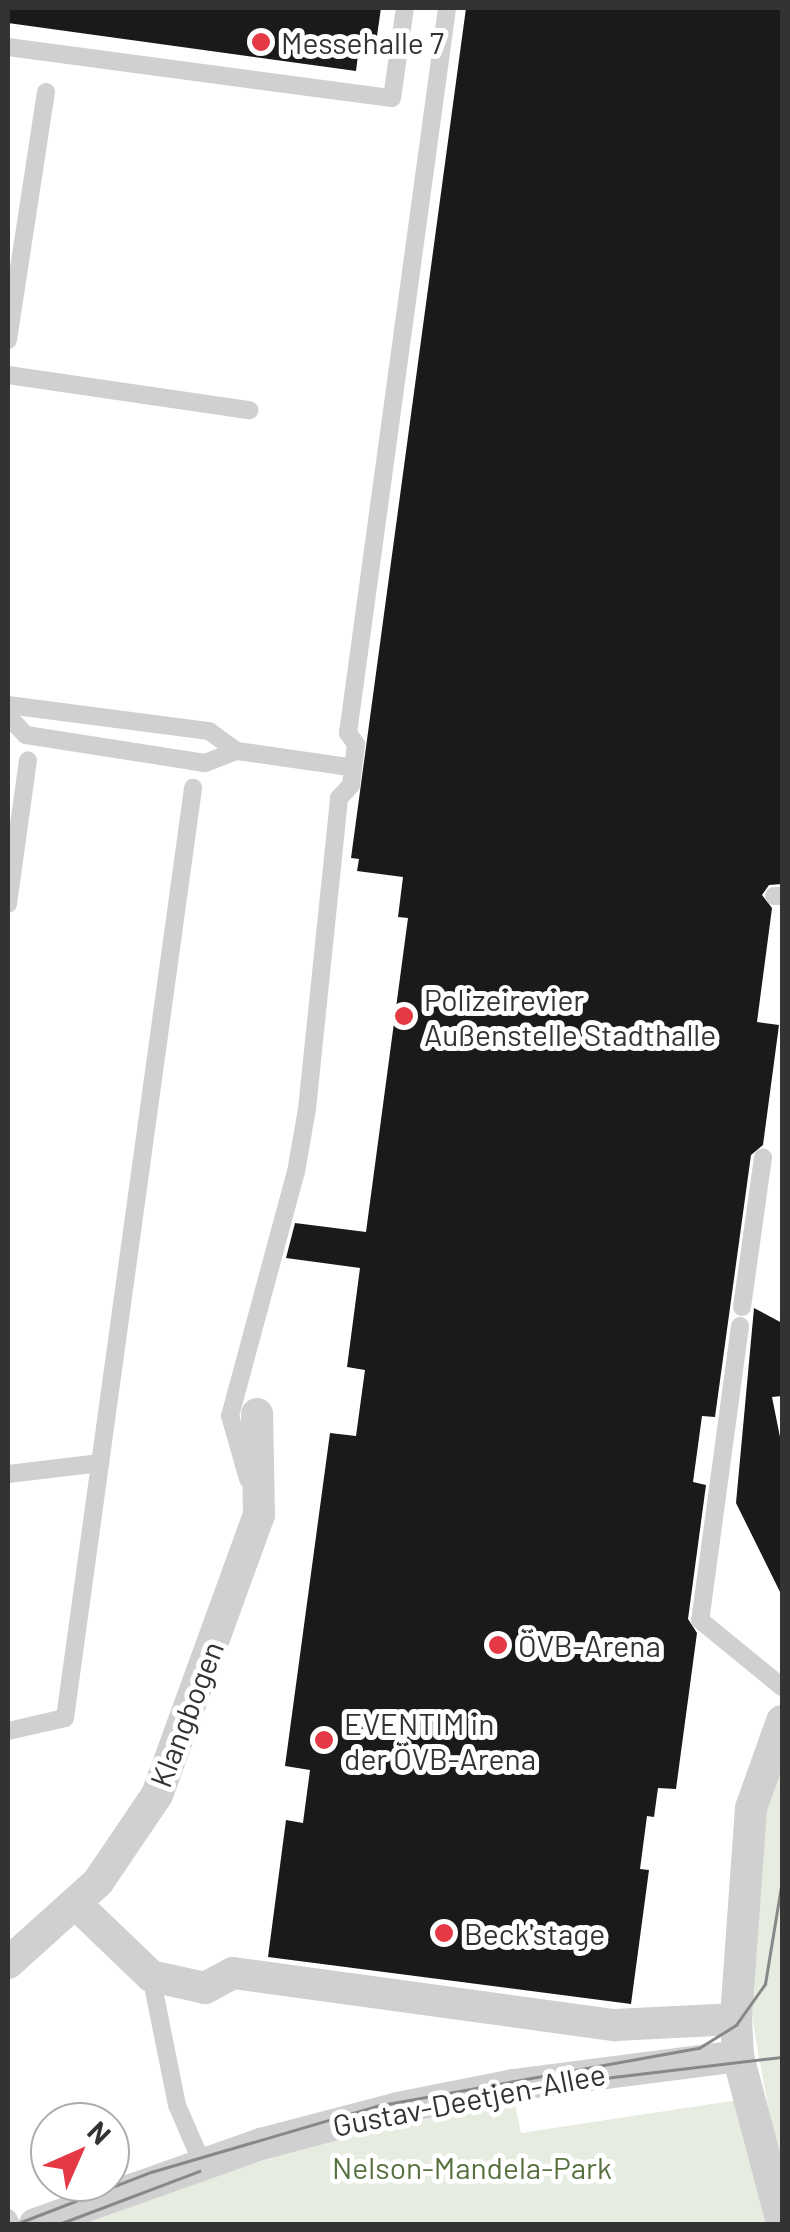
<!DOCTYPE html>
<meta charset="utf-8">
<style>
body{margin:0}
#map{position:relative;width:790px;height:2232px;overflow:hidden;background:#fff;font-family:Barlow,sans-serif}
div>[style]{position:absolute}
.green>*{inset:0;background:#e6ecdf}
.building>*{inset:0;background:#1a1a1a}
.lane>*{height:18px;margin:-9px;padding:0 9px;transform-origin:9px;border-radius:9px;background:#d0d0d0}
.street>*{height:32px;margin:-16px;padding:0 16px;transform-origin:16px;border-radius:16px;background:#d0d0d0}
.tram>*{height:2.5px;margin:-1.25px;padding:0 1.25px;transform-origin:1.25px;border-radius:1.25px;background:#888}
.dots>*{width:28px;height:28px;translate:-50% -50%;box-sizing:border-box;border:5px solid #fff;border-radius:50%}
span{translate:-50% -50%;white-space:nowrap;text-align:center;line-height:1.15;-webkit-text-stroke:10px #fff;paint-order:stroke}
.poi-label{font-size:30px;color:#333}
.left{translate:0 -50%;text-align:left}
.street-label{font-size:30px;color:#333}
.park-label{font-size:30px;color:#56703f}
.frame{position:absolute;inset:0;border:10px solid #333;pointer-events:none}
.north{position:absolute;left:30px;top:2102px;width:100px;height:100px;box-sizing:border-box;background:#fff;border:2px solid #adadad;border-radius:50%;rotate:45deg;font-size:28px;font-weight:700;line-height:40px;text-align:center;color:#333}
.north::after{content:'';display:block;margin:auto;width:35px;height:45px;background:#e63946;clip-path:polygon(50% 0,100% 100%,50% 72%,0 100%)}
</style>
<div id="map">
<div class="green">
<i style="clip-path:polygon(782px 1749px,782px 2184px,752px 2018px,759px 1831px)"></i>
<i style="clip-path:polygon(514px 2098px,521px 2133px,738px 2100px,770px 2224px,76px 2224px,280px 2155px)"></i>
</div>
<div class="building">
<i style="clip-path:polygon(8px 8px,381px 8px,374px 57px,358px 55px,356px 71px,8px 23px)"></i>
<i style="clip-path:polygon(466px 8px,782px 8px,782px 884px,769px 885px,762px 895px,772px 908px,757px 1022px,779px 1025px,763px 1145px,751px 1155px,715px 1417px,702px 1416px,693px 1482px,706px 1485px,688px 1619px,697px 1633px,676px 1789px,658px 1788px,654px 1817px,647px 1816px,640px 1869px,649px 1870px,631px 2004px,268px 1957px,286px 1820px,303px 1823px,310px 1770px,285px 1766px,330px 1433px,356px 1436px,365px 1370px,347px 1367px,360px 1268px,286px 1258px,295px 1223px,366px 1232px,408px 918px,398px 917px,403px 877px,357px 871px,359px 859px,351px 858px)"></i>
<i style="clip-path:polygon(754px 1308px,782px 1323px,782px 1396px,772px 1397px,782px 1447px,782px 1596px,736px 1503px)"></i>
</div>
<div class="lane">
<i style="left:8px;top:47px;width:387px;rotate:7.6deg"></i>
<i style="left:392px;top:98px;width:91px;rotate:-81.8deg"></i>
<i style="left:8px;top:340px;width:251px;rotate:-81.3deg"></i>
<i style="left:8px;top:375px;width:244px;rotate:8.3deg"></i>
<i style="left:8px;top:705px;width:203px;rotate:7.4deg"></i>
<i style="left:209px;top:731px;width:34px;rotate:36deg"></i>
<i style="left:237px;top:751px;width:107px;rotate:8.1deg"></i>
<i style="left:8px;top:716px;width:26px;rotate:47deg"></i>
<i style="left:26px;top:735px;width:181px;rotate:8.9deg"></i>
<i style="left:205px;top:763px;width:34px;rotate:-21deg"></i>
<i style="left:774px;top:896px;width:8px"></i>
<i style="left:8px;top:904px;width:145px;rotate:-82.1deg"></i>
<i style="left:742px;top:1307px;width:151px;rotate:-82deg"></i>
<i style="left:740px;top:1326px;width:297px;rotate:97.7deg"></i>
<i style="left:700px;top:1620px;width:106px;rotate:39.3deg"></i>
<i style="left:8px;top:1474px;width:93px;rotate:-6.8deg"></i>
<i style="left:248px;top:1479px;width:66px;rotate:-105.9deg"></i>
<i style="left:230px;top:1416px;width:253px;rotate:-74.9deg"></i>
<i style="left:296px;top:1172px;width:64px;rotate:-80.1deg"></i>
<i style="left:307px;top:1109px;width:313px;rotate:-84.1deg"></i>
<i style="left:339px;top:798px;width:18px;rotate:-47deg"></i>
<i style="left:351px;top:785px;width:41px;rotate:-83deg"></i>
<i style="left:356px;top:744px;width:14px;rotate:-126deg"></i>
<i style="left:348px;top:733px;width:732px;rotate:-82.22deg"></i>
<i style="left:8px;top:1731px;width:58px;rotate:-12.8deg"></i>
<i style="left:65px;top:1718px;width:939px;rotate:-82.16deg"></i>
<i style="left:151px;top:1976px;width:132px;rotate:78.6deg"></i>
<i style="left:177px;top:2105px;width:63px;rotate:66.7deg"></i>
<i style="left:8px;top:2218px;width:7px;rotate:63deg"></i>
</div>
<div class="street">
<i style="left:782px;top:1721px;width:92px;rotate:109.6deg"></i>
<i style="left:751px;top:1808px;width:212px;rotate:94.1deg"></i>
<i style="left:736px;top:2019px;width:37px;rotate:87deg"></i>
<i style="left:738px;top:2056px;width:172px;rotate:75.2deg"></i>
<i style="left:76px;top:1904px;width:104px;rotate:43.8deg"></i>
<i style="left:151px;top:1976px;width:55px;rotate:12.5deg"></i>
<i style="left:205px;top:1988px;width:32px;rotate:-28deg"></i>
<i style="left:233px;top:1973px;width:386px;rotate:7.8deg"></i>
<i style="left:615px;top:2025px;width:121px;rotate:-2.8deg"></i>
<i style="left:8px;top:1963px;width:121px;rotate:-42deg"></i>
<i style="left:98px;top:1882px;width:105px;rotate:-55.9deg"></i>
<i style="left:157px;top:1795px;width:298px;rotate:-70deg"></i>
<i style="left:259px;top:1515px;width:101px;rotate:-91.1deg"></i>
<i style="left:35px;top:2224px;width:240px;rotate:-19.5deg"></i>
<i style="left:261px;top:2144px;width:142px;rotate:-14.7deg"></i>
<i style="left:398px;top:2108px;width:117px;rotate:-11.3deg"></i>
<i style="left:513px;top:2085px;width:227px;rotate:-7.3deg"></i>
</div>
<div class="tram">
<i style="left:401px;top:2115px;width:182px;rotate:-10.8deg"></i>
<i style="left:580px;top:2081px;width:203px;rotate:-6.8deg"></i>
<i style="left:16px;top:2224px;width:145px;rotate:-21.1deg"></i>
<i style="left:151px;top:2172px;width:234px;rotate:-16.3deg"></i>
<i style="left:376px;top:2106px;width:328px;rotate:-10.2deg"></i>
<i style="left:699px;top:2048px;width:44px;rotate:-31.9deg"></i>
<i style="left:736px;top:2025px;width:50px;rotate:-54.7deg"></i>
<i style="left:765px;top:1984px;width:105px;rotate:-80.7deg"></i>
<i style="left:59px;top:2224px;width:150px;rotate:-20.7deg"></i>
</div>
<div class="dots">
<i style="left:261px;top:42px;background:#e63946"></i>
<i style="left:404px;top:1016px;background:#e63946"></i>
<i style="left:498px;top:1645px;background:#e63946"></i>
<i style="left:324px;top:1740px;background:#e63946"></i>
<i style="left:444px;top:1933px;background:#e63946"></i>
</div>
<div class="poi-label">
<span class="left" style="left:281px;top:42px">Messehalle 7</span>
<span class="left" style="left:424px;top:1016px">Polizeirevier<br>Außenstelle Stadthalle</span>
<span class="left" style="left:518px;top:1645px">ÖVB-Arena</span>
<span class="left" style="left:344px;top:1740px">EVENTIM in<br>der ÖVB-Arena</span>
<span class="left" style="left:464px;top:1933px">Beck'stage</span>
</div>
<div class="street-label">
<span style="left:186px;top:1714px;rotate:-69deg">Klangbogen</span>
<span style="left:469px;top:2099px;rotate:-11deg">Gustav-Deetjen-Allee</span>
</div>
<div class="park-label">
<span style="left:472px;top:2167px">Nelson-Mandela-Park</span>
</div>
<div class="frame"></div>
<div class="north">N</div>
</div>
